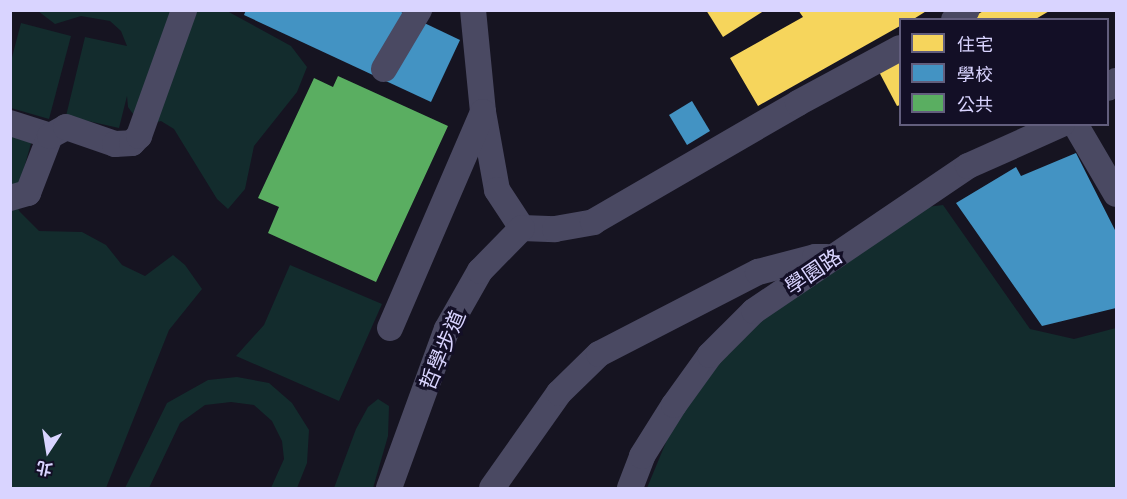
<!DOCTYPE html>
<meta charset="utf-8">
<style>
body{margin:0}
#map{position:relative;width:1127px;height:499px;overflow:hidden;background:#161421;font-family:Barlow,"Noto Sans TC",sans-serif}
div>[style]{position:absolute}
.green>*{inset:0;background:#132c2d}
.homes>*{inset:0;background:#f6d55c}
.schools>*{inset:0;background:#4393c3}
.public>*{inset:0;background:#5aae61}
.minor>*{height:26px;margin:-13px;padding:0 13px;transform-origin:13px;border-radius:13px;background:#4a4962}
span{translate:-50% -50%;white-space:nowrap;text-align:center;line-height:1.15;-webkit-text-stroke:6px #130f26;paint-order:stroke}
.street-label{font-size:21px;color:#d9d4ff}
.frame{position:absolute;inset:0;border:12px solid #d9d4ff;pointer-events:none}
.legend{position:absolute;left:899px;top:18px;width:210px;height:108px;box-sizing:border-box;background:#130f26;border:2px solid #625e7d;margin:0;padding:8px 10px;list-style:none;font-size:18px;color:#d9d4ff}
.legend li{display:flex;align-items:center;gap:12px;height:30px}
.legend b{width:30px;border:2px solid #625e7d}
.north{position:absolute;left:18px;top:421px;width:60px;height:60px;-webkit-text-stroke:4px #130f26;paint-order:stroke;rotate:192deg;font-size:16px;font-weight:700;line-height:24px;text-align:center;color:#d9d4ff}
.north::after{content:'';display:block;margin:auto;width:21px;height:27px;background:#d9d4ff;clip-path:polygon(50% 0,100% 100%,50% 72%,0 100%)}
</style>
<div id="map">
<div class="green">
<i style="clip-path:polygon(38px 11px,227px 11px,291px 46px,307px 67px,297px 92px,254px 146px,245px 189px,228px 209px,217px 199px,174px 129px,161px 121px,148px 125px,136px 118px,128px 107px,127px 96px,119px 128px,66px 116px,85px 37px,127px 46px,121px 31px,110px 21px,81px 16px,55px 24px)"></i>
<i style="clip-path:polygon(21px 23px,71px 36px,49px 119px,11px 108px,11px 61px)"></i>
<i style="clip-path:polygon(10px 130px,33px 136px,18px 190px,11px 188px)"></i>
<i style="clip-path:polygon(10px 195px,20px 212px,39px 231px,82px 232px,106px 245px,122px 265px,145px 276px,173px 255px,185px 265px,202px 289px,169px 330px,106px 488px,11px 488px)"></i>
<i style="clip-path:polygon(943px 205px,1030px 329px,1074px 339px,1116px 328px,1116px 488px,647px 488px,671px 430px,746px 326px,911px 209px)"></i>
<i style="clip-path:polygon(290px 265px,382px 304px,339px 401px,236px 356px,264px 325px)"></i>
<i style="clip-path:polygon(237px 377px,269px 383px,292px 403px,309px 430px,307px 463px,297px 488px,271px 488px,284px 459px,282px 441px,272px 421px,254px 405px,231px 402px,205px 405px,180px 423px,149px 488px,125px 488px,167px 403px,208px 380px)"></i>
<i style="clip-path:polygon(378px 399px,389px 406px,388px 436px,373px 488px,334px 488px,356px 429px,368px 407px)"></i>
</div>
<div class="homes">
<i style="clip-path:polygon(706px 10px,765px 10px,723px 37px)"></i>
<i style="clip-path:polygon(798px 10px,928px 10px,912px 20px,900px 20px,900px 26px,758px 106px,730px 58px,803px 17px)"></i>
<i style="clip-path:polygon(985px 10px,1051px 10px,1034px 20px,968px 20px)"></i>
<i style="clip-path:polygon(900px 56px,900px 105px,897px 106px,877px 68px)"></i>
</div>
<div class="schools">
<i style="clip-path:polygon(246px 10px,397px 10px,460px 40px,431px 102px,244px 15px)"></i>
<i style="clip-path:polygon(692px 101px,710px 131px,687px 145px,669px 115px)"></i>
<i style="clip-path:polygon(1076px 153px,1116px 232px,1116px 308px,1042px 326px,956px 203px,1016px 167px,1021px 176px)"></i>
</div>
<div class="public">
<i style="clip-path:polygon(338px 76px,448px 126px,376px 282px,268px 233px,279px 207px,258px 198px,314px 78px,333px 87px)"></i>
</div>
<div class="minor">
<i style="left:473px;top:10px;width:102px;rotate:84.4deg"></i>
<i style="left:483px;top:112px;width:79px;rotate:79.8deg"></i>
<i style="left:497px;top:190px;width:45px;rotate:56.7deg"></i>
<i style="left:954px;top:20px;width:16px;rotate:-38deg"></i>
<i style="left:384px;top:69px;width:69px;rotate:-59.3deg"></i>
<i style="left:1108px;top:88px;width:11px;rotate:-41deg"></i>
<i style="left:10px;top:123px;width:42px;rotate:18deg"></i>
<i style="left:1075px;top:124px;width:81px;rotate:59.6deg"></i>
<i style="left:10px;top:198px;width:19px;rotate:-16deg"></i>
<i style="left:28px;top:193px;width:61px;rotate:-68.9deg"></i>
<i style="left:50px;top:136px;width:18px;rotate:-29deg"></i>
<i style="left:66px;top:127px;width:52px;rotate:19.1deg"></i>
<i style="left:115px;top:144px;width:17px;rotate:-3deg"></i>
<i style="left:132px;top:143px;width:10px;rotate:-45deg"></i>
<i style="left:139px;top:136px;width:134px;rotate:-70.3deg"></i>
<i style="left:522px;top:228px;width:33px;rotate:2deg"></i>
<i style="left:555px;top:229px;width:39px;rotate:-10deg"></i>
<i style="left:593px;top:222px;width:237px;rotate:-30.1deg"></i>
<i style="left:798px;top:103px;width:116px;rotate:-28.3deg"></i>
<i style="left:390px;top:328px;width:235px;rotate:-66.7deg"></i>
<i style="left:389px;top:488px;width:169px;rotate:-70deg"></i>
<i style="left:447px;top:329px;width:67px;rotate:-60.4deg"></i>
<i style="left:480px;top:271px;width:60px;rotate:-45.7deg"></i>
<i style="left:492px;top:488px;width:116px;rotate:-54.8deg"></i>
<i style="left:559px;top:393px;width:56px;rotate:-44.3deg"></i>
<i style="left:599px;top:354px;width:179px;rotate:-27.3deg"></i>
<i style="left:758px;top:272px;width:59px;rotate:-14.7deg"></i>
<i style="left:815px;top:257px;width:12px"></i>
<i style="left:630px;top:488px;width:34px;rotate:-69deg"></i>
<i style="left:642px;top:456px;width:60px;rotate:-57.9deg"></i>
<i style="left:674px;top:405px;width:62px;rotate:-54.2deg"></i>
<i style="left:710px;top:355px;width:62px;rotate:-45deg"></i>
<i style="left:754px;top:311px;width:258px;rotate:-34.1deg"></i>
<i style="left:968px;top:166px;width:103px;rotate:-24.1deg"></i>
</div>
<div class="street-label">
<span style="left:813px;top:271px;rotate:-34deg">學園路</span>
<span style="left:442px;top:350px;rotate:-67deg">哲學步道</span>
</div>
<div class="frame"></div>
<ul class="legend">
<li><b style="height:16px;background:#f6d55c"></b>住宅</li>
<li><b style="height:16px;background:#4393c3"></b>學校</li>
<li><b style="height:16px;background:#5aae61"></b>公共</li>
</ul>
<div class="north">北</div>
</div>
